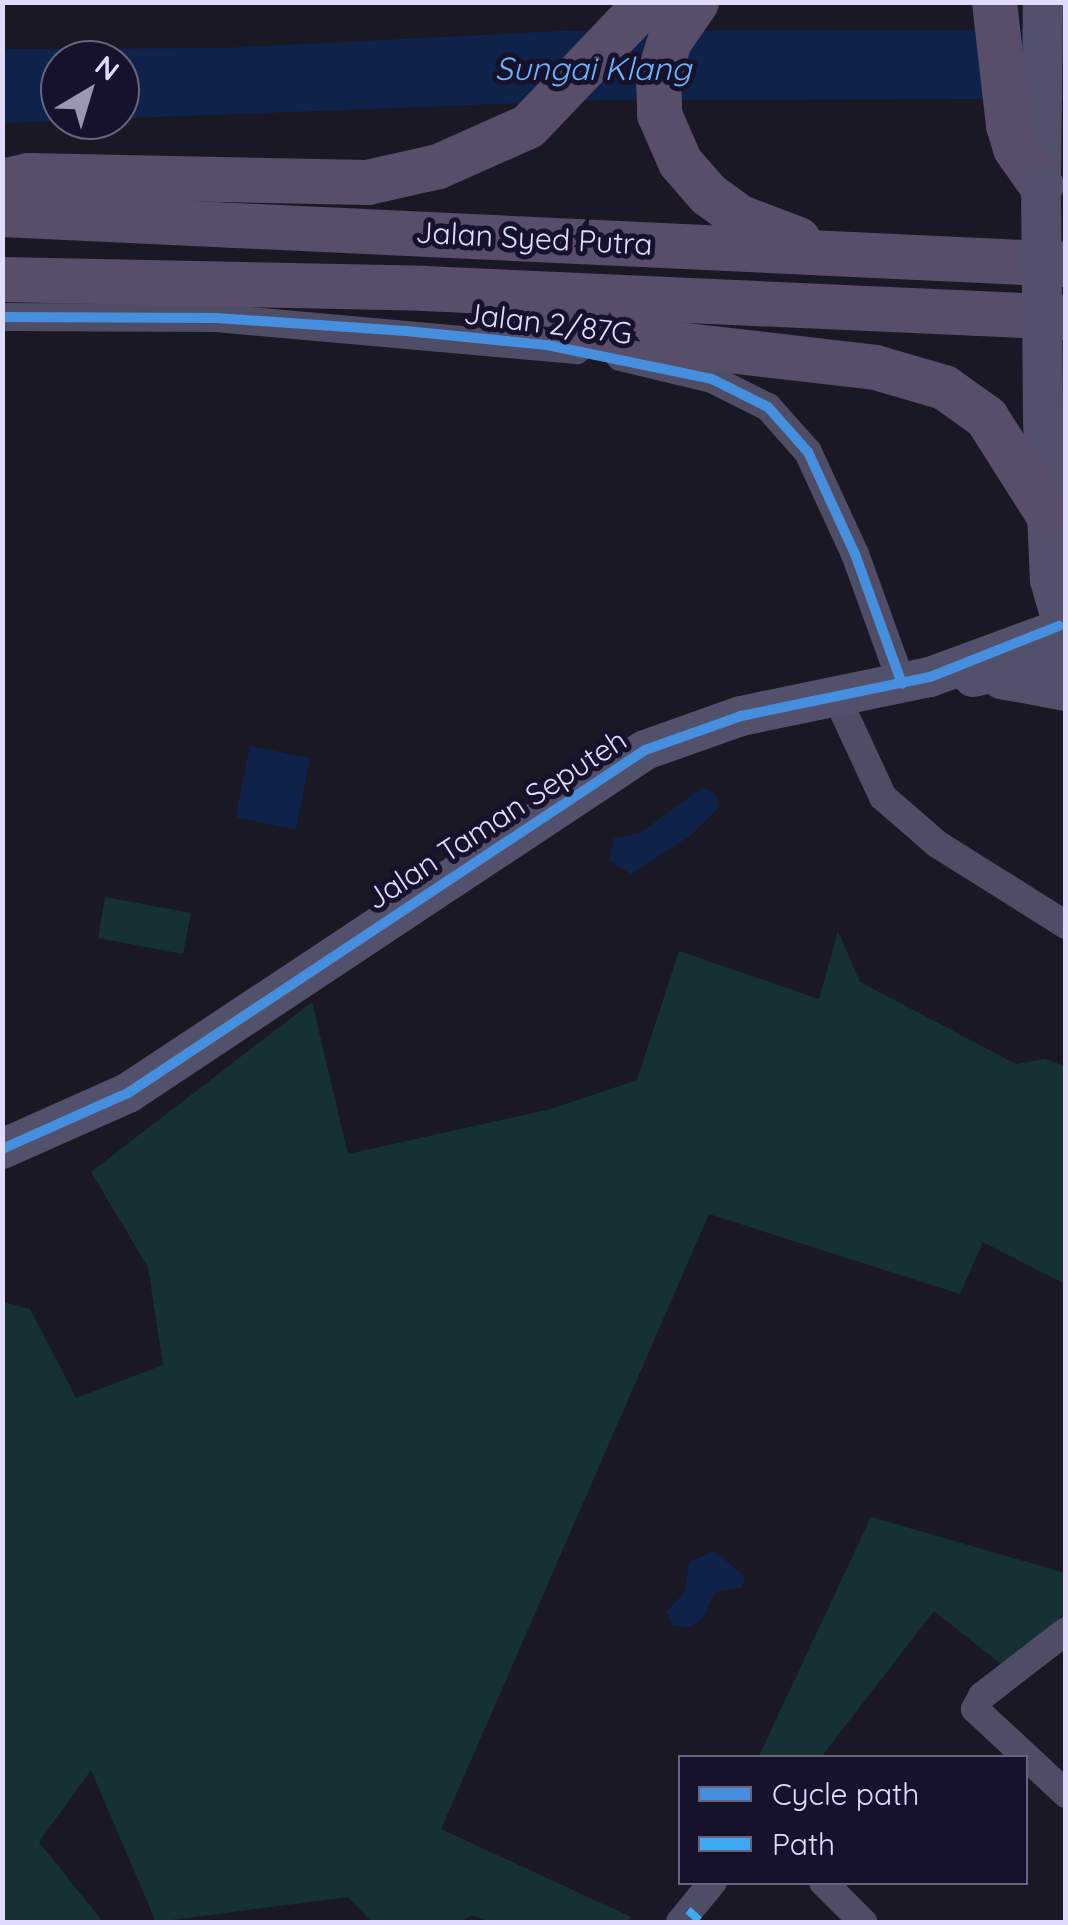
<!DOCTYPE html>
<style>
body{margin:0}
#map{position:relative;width:1068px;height:1925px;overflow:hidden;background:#1a1825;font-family:Quicksand,sans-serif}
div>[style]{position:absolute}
.green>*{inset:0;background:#163133}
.water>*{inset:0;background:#0f2249}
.street>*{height:28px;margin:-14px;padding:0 14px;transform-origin:14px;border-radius:14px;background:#4f4d66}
.secondary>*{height:40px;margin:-20px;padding:0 20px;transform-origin:20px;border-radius:20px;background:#53506b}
.primary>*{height:45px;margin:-22.5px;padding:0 22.5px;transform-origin:22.5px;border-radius:22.5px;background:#584e6a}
.secondary-bridge>*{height:40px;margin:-20px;padding:0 20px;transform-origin:20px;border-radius:20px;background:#53506b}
.quiet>*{height:8px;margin-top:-4px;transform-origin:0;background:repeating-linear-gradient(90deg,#3fa9f5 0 15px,transparent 0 23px)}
.cycleway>*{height:10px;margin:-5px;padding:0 5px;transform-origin:5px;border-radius:5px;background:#468fdf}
span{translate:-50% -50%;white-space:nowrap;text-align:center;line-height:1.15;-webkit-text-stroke:10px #17122b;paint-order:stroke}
.street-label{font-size:30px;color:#e1dcfe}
.water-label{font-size:32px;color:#6cb4fc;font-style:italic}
.frame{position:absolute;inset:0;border:5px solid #e1dcfe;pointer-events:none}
.legend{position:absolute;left:678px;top:1755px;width:350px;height:130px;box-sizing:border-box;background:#17122b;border:2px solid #68637f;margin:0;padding:12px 18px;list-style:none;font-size:30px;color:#e1dcfe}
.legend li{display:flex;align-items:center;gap:20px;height:50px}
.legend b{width:50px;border:2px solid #68637f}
.north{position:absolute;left:40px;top:40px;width:100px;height:100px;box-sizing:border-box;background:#17122b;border:2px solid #68637f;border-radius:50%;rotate:38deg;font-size:28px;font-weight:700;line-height:40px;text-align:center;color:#e1dcfe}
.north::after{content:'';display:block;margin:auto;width:35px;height:45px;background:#9b97b2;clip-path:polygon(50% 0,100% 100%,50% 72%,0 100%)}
</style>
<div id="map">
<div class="green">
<i style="clip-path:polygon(105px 897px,191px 913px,183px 954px,98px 938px)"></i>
<i style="clip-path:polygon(838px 931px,860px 982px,1016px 1064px,1045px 1059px,1065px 1066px,1065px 1284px,983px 1242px,960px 1294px,709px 1214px,441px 1829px,631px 1917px,628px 1922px,490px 1922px,472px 1915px,460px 1922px,372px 1922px,348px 1897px,156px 1922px,91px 1770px,39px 1842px,103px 1922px,3px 1922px,3px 1302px,30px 1309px,76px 1398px,163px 1365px,148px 1267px,91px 1172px,312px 1002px,348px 1154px,551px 1109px,637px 1080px,679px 951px,819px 999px)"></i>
<i style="clip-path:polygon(871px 1517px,1065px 1573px,1065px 1619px,1061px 1616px,1011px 1672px,934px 1611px,821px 1757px,758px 1758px)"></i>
</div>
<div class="water">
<i style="clip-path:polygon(evenodd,1065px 30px,1066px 99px,604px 100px,3px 123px,2px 49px,225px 48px,558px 31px,1065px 30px,60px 60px,120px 60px,120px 120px,60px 120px,60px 60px)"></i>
<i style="clip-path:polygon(250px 746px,310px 758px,296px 830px,236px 817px)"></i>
<i style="clip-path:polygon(703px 787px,715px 793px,719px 807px,690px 836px,631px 874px,609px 861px,614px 838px,640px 833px)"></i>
<i style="clip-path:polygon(714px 1551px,745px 1577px,742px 1588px,715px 1592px,702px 1619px,687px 1628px,672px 1625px,666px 1612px,685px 1592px,689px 1562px)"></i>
</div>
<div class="street">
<i style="left:2px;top:317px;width:214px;rotate:0.3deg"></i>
<i style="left:216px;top:318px;width:362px;rotate:5.1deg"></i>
<i style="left:620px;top:357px;width:95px;rotate:13.4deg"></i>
<i style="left:712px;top:379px;width:63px;rotate:26.6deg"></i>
<i style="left:768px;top:407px;width:60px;rotate:48.4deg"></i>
<i style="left:808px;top:452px;width:112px;rotate:65.3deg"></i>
<i style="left:855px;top:554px;width:138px;rotate:70.1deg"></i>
<i style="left:837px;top:698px;width:109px;rotate:65.1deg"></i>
<i style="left:883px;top:797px;width:72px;rotate:41deg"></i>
<i style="left:937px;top:844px;width:152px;rotate:32.1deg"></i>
<i style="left:1066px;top:1631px;width:106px;rotate:142.3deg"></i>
<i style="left:982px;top:1696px;width:15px;rotate:118deg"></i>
<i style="left:975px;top:1709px;width:125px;rotate:43deg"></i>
<i style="left:823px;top:1882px;width:57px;rotate:45deg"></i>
<i style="left:680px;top:1922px;width:52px;rotate:-50.5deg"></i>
</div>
<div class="secondary">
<i style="left:1041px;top:185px;width:183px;rotate:-89.4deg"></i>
<i style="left:1043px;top:421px;width:159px;rotate:87.5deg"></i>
<i style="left:1050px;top:580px;width:59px;rotate:74.3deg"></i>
<i style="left:973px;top:677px;width:95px;rotate:-12.7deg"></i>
<i style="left:1001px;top:679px;width:66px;rotate:10.5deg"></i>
<i style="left:2px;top:1149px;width:138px;rotate:-24deg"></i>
<i style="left:128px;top:1093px;width:620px;rotate:-33.56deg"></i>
<i style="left:645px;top:750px;width:102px;rotate:-19.5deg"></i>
<i style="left:741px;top:716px;width:193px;rotate:-11.7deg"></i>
<i style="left:930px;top:677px;width:145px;rotate:-20.2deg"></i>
</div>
<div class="primary">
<i style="left:696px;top:2px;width:47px;rotate:124.7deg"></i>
<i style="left:669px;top:41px;width:38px;rotate:107deg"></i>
<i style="left:658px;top:77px;width:37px;rotate:88deg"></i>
<i style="left:659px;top:114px;width:52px;rotate:66.4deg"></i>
<i style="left:680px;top:162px;width:43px;rotate:48.8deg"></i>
<i style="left:708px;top:194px;width:39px;rotate:36deg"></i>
<i style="left:740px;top:217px;width:62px;rotate:20.8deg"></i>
<i style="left:994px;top:2px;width:124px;rotate:83.5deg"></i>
<i style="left:1008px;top:125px;width:24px;rotate:73deg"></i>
<i style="left:1015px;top:148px;width:45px;rotate:54.9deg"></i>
<i style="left:2px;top:181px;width:27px;rotate:-13deg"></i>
<i style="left:28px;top:175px;width:339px;rotate:1.2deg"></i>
<i style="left:367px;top:182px;width:73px;rotate:-12.7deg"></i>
<i style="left:438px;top:166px;width:98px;rotate:-24deg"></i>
<i style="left:528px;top:126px;width:171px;rotate:-46.4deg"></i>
<i style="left:2px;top:214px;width:1065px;rotate:2.69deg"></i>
<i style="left:2px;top:279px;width:422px;rotate:1.2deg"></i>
<i style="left:424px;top:288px;width:643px;rotate:2.59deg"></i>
<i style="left:498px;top:309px;width:87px;rotate:15.9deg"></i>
<i style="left:582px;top:333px;width:295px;rotate:6.6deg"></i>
<i style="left:875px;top:367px;width:72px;rotate:16.2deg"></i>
<i style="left:944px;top:387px;width:52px;rotate:35.5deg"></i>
<i style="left:986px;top:417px;width:114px;rotate:57.6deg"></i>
</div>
<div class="secondary-bridge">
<i style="left:1041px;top:185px;width:236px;rotate:89.5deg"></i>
</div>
<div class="quiet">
<i style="left:688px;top:1910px;width:18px;rotate:43deg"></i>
</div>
<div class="cycleway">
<i style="left:2px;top:317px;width:214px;rotate:0.3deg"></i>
<i style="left:216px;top:318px;width:190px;rotate:3.9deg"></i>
<i style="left:406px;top:331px;width:142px;rotate:5.7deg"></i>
<i style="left:547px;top:345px;width:168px;rotate:11.6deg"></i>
<i style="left:712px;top:379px;width:63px;rotate:26.6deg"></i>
<i style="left:768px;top:407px;width:60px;rotate:48.4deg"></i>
<i style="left:808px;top:452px;width:112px;rotate:65.3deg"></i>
<i style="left:855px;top:554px;width:138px;rotate:70.1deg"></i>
<i style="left:2px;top:1149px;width:138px;rotate:-24deg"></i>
<i style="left:128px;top:1093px;width:620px;rotate:-33.56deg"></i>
<i style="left:645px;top:750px;width:102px;rotate:-19.5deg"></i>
<i style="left:741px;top:716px;width:193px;rotate:-11.7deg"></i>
<i style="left:930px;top:677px;width:139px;rotate:-21.6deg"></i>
</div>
<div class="street-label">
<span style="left:534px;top:238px;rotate:3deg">Jalan Syed Putra</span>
<span style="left:548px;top:323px;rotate:7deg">Jalan 2/87G</span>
<span style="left:496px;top:819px;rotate:-33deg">Jalan Taman Seputeh</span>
</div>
<div class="water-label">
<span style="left:593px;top:68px">Sungai Klang</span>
</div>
<div class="frame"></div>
<ul class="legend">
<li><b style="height:12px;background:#468fdf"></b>Cycle path</li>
<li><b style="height:12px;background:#3fa9f5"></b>Path</li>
</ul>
<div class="north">N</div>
</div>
